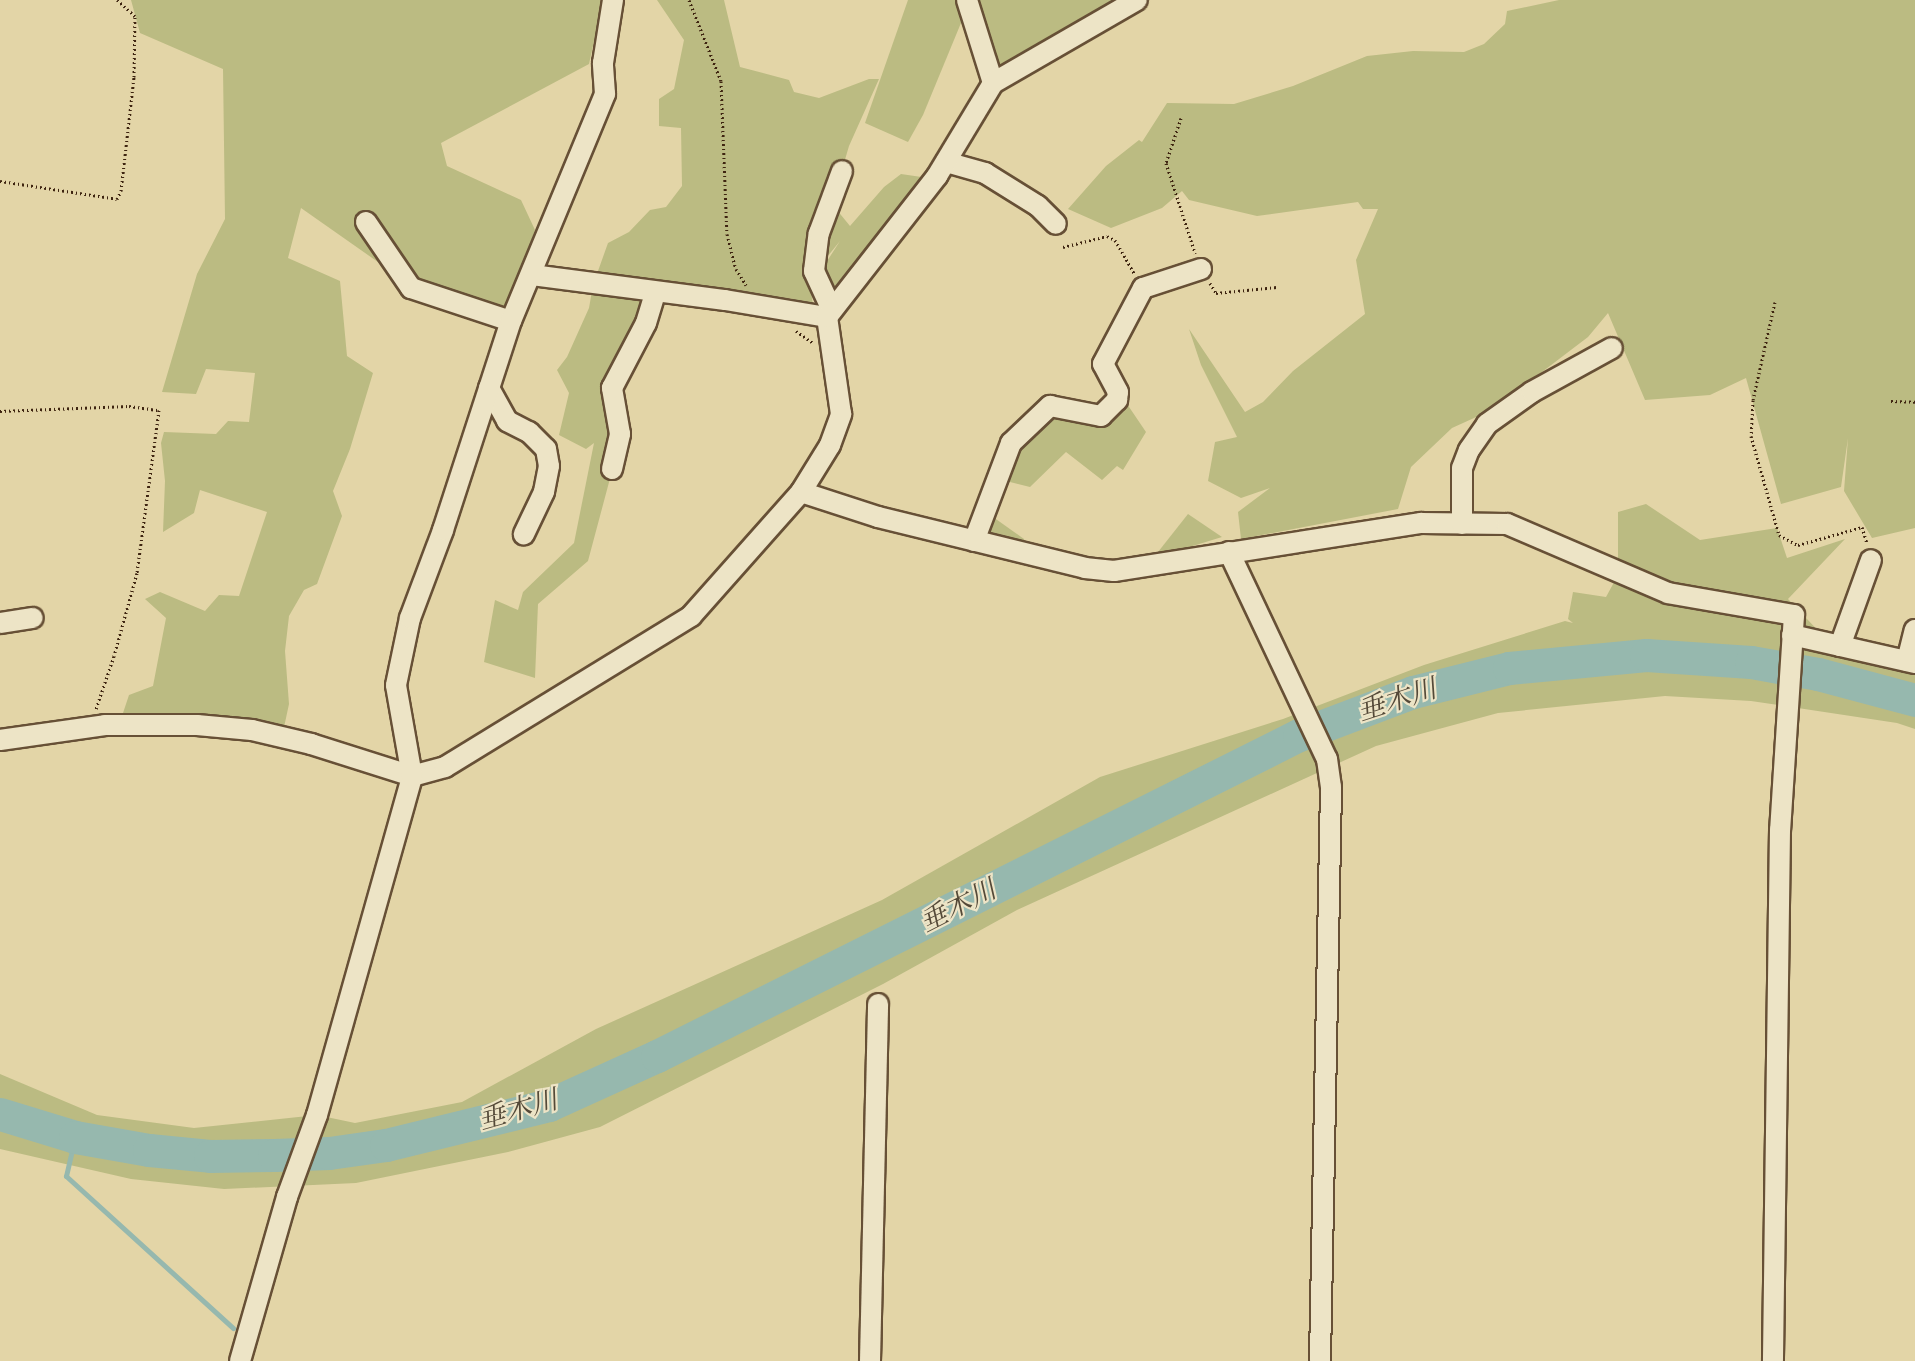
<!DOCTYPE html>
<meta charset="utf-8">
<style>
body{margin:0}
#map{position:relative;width:1915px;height:1361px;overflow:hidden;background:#e3d5a7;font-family:"IM FELL Double Pica","Noto Serif JP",serif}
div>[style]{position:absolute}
.green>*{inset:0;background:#bbbb82}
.stream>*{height:5px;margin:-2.5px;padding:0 2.5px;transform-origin:2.5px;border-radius:2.5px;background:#96b8ae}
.river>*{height:33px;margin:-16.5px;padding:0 16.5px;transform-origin:16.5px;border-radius:16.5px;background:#96b8ae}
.path>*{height:3px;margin-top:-1.5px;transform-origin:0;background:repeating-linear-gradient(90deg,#3e2410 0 1.5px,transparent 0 4.5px)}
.roads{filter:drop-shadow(2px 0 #675036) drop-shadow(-2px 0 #675036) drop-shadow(0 2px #675036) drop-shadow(0 -2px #675036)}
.minor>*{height:20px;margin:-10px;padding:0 10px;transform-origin:10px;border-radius:10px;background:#ede4c6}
span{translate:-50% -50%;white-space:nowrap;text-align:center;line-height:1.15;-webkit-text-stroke:4.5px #ede4c6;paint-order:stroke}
.water-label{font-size:27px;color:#544938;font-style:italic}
</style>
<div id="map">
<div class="green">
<i style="clip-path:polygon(131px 0,603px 0,589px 64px,441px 143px,447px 166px,521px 200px,535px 230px,507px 310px,405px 281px,301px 208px,288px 258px,340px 281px,347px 356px,373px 373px,350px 449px,333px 491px,342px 516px,317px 584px,304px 590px,289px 616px,285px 651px,289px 704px,283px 732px,121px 719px,129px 695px,153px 686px,166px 618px,145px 599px,160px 592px,205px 611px,219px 595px,239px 596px,267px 512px,200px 490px,194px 513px,163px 532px,165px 481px,161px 443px,164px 432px,216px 434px,228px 421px,249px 422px,255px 373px,206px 369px,196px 394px,162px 392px,197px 274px,225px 219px,223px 69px,140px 33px)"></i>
<i style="clip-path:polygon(657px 0,724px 0,740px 67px,789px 80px,794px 92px,819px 98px,869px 79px,879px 79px,849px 146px,832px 204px,850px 226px,884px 187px,901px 174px,935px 179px,835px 294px,820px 272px,840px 241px,819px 267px,811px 291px,813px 305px,789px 298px,725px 300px,672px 288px,623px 377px,612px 471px,588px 561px,538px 604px,535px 678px,484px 662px,495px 600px,518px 610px,523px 592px,574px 543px,594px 443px,586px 449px,559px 435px,569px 393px,557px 370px,567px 357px,589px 308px,593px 285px,608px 243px,629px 232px,650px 210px,666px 207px,682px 186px,681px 128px,659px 126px,659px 99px,674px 89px,684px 40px)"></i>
<i style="clip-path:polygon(908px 0,967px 0,968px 6px,923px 115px,908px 142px,865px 123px)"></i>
<i style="clip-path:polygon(975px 0,1115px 0,998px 67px)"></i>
<i style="clip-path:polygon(1559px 0,1915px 0,1915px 528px,1872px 538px,1844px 491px,1848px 438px,1841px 487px,1781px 504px,1746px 378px,1710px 395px,1645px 400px,1608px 313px,1588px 337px,1538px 375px,1485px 413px,1452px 428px,1411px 467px,1398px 509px,1241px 539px,1238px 512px,1270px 488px,1241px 498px,1208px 481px,1215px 442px,1237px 437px,1201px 365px,1189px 329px,1245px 412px,1263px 402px,1293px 371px,1365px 314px,1356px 260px,1378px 209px,1363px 209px,1358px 202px,1257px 216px,1189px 200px,1182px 191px,1162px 208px,1111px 228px,1068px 209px,1106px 166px,1139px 140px,1142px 142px,1167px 103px,1234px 104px,1293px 86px,1367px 56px,1413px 51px,1464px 52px,1484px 44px,1505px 24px,1507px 11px)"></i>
<i style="clip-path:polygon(1125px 401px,1146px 432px,1123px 470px,1117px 466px,1102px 480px,1066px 452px,1030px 487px,1006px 481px,1022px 442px,1050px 406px,1101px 422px)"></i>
<i style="clip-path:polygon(1646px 504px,1700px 540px,1777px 528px,1787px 558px,1845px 539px,1788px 599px,1826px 639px,1915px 660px,1915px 729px,1897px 723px,1751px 701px,1665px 696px,1498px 713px,1376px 746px,1017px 910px,883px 984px,600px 1127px,508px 1152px,356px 1183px,224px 1189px,131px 1179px,0 1149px,0 1074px,97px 1115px,194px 1128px,317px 1115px,355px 1123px,462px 1102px,596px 1029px,882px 900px,1100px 777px,1283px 719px,1424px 665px,1565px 621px,1573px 623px,1568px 619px,1573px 592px,1606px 597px,1618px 575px,1618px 512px)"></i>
<i style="clip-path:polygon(1188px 514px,1222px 537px,1160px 556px,1158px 552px)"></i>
<i style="clip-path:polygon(993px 517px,1024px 539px,1025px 545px,982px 538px)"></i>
</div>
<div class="stream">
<i style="left:75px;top:1137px;width:40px;rotate:103deg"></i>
<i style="left:66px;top:1176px;width:226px;rotate:42.3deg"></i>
</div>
<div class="river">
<i style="left:0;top:1114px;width:78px;rotate:17deg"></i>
<i style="left:75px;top:1137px;width:75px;rotate:10deg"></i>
<i style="left:149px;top:1150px;width:61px;rotate:5.6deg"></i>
<i style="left:210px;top:1156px;width:64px;rotate:-0.9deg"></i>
<i style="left:274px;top:1155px;width:55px;rotate:-2.1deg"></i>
<i style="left:329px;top:1153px;width:58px;rotate:-8deg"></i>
<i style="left:386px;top:1145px;width:168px;rotate:-13.8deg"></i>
<i style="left:549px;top:1105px;width:119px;rotate:-24.4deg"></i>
<i style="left:657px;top:1056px;width:718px;rotate:-26.57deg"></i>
<i style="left:1299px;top:735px;width:122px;rotate:-20.7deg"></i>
<i style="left:1413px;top:692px;width:99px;rotate:-14deg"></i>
<i style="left:1509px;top:668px;width:138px;rotate:-5.4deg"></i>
<i style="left:1646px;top:655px;width:105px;rotate:3.8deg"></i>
<i style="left:1751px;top:662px;width:68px;rotate:10.2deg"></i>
<i style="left:1818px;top:674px;width:100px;rotate:15deg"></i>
</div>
<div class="path">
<i style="left:689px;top:0;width:87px;rotate:68.4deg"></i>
<i style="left:721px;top:81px;width:153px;rotate:87.8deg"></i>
<i style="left:727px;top:234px;width:36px;rotate:76deg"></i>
<i style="left:736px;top:269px;width:19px;rotate:58deg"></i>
<i style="left:1181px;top:118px;width:47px;rotate:108.4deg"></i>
<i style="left:1166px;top:163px;width:95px;rotate:72.1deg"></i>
<i style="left:0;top:181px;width:118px;rotate:8.7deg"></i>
<i style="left:117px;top:199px;width:9px;rotate:-63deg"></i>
<i style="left:121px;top:191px;width:115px;rotate:-83.5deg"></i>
<i style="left:134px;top:77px;width:61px;rotate:-89.1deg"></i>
<i style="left:135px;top:16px;width:24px;rotate:-138deg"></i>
<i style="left:1063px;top:247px;width:45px;rotate:-14deg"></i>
<i style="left:1107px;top:236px;width:9px;rotate:27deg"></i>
<i style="left:1115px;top:240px;width:38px;rotate:60deg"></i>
<i style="left:1210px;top:283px;width:12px;rotate:59deg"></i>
<i style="left:1216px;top:293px;width:61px;rotate:-5.6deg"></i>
<i style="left:1775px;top:302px;width:100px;rotate:102.7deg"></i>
<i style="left:1753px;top:400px;width:36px;rotate:93deg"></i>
<i style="left:1751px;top:436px;width:103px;rotate:74.2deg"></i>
<i style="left:1779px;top:535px;width:21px;rotate:28deg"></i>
<i style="left:1798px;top:545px;width:66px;rotate:-15.7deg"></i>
<i style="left:1862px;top:527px;width:17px;rotate:73deg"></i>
<i style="left:796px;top:331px;width:21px;rotate:35deg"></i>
<i style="left:1891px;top:401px;width:24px;rotate:2deg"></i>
<i style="left:0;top:411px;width:129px;rotate:-2.2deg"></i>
<i style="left:129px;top:406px;width:30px;rotate:8deg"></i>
<i style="left:159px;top:410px;width:164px;rotate:97.7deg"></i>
<i style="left:137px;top:573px;width:86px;rotate:105.5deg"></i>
<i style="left:114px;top:656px;width:56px;rotate:108.8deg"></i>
</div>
<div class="roads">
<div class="minor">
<i style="left:967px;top:0;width:87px;rotate:72.6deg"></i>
<i style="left:946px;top:162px;width:41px;rotate:15.8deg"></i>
<i style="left:985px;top:173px;width:62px;rotate:31.9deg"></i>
<i style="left:1038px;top:206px;width:25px;rotate:45deg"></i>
<i style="left:366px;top:222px;width:80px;rotate:55.7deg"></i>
<i style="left:411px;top:288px;width:105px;rotate:18.3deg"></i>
<i style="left:532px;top:275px;width:195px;rotate:7.4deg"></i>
<i style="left:725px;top:300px;width:103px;rotate:9.5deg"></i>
<i style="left:832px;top:310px;width:43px;rotate:-114.8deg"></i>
<i style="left:814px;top:271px;width:38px;rotate:-83deg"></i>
<i style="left:819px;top:233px;width:66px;rotate:-69.6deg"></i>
<i style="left:489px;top:388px;width:38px;rotate:61deg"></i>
<i style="left:507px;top:421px;width:25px;rotate:27deg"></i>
<i style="left:529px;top:432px;width:24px;rotate:45deg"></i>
<i style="left:546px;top:449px;width:17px;rotate:80deg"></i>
<i style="left:549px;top:466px;width:26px;rotate:101deg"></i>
<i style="left:544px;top:492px;width:47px;rotate:115.5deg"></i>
<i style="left:612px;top:469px;width:36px;rotate:-77deg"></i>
<i style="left:620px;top:434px;width:47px;rotate:-99.9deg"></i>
<i style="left:612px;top:388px;width:73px;rotate:-62.4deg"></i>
<i style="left:646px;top:323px;width:31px;rotate:-73deg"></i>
<i style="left:801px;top:492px;width:81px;rotate:18deg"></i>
<i style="left:878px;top:517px;width:213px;rotate:13.8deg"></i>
<i style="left:1085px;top:568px;width:29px;rotate:6deg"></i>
<i style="left:1114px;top:571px;width:311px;rotate:-8.9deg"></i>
<i style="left:1421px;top:523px;width:86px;rotate:0.7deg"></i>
<i style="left:1507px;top:524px;width:175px;rotate:23.2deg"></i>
<i style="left:1668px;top:593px;width:128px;rotate:9.9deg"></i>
<i style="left:1794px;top:615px;width:215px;rotate:93.7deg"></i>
<i style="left:1780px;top:830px;width:531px;rotate:90.76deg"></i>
<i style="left:1462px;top:524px;width:56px;rotate:-90deg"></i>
<i style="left:1462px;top:468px;width:19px;rotate:-69deg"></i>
<i style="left:1469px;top:450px;width:32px;rotate:-55deg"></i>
<i style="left:1487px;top:424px;width:55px;rotate:-35.4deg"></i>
<i style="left:1532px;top:392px;width:91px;rotate:-28.8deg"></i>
<i style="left:974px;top:541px;width:105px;rotate:-69.3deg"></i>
<i style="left:1011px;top:443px;width:54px;rotate:-43.5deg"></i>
<i style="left:1050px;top:406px;width:52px;rotate:11.1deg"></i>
<i style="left:1101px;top:416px;width:23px;rotate:-45deg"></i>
<i style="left:1117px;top:400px;width:8px;rotate:-83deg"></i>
<i style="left:1118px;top:392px;width:32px;rotate:-118deg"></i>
<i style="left:1103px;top:364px;width:86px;rotate:-62.2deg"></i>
<i style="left:1143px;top:288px;width:61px;rotate:-18.1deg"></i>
<i style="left:1229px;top:552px;width:229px;rotate:64.7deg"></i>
<i style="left:1327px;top:759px;width:28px;rotate:82deg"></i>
<i style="left:1331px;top:787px;width:574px;rotate:91.1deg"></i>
<i style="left:0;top:623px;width:33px;rotate:-9deg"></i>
<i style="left:1792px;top:635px;width:126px;rotate:12.8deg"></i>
<i style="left:1840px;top:646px;width:91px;rotate:-70.2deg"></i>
<i style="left:1907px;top:661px;width:32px;rotate:-76deg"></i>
<i style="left:0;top:740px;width:106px;rotate:-8.1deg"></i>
<i style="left:105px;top:725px;width:92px"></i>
<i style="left:197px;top:725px;width:55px;rotate:5.2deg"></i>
<i style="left:252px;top:730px;width:61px;rotate:13.3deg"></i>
<i style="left:311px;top:744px;width:106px;rotate:17.6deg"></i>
<i style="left:412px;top:776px;width:34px;rotate:-15deg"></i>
<i style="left:445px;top:767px;width:289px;rotate:-31.5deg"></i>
<i style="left:691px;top:616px;width:166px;rotate:-48.4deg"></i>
<i style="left:801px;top:492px;width:55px;rotate:-58.3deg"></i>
<i style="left:830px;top:445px;width:33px;rotate:-70deg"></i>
<i style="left:841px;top:414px;width:98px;rotate:-98.2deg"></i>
<i style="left:827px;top:317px;width:179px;rotate:-52deg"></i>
<i style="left:937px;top:176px;width:109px;rotate:-58.9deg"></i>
<i style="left:993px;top:83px;width:166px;rotate:-30deg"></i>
<i style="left:240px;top:1361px;width:171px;rotate:-74deg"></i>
<i style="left:287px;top:1197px;width:87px;rotate:-69.9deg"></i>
<i style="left:317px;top:1115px;width:352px;rotate:-74.3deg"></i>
<i style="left:412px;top:776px;width:92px;rotate:-100deg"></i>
<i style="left:396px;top:685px;width:68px;rotate:-78.2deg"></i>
<i style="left:410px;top:618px;width:94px;rotate:-69.4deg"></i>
<i style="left:443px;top:530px;width:220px;rotate:-72deg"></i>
<i style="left:511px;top:321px;width:246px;rotate:-67.5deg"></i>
<i style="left:605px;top:94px;width:31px;rotate:-94deg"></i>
<i style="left:603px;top:63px;width:64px;rotate:-81deg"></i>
<i style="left:870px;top:1361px;width:357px;rotate:-88.7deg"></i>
</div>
</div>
<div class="water-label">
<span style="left:1397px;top:700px;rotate:-18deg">垂木川</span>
<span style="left:958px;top:906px;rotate:-27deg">垂木川</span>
<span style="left:518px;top:1110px;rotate:-16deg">垂木川</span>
</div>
</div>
